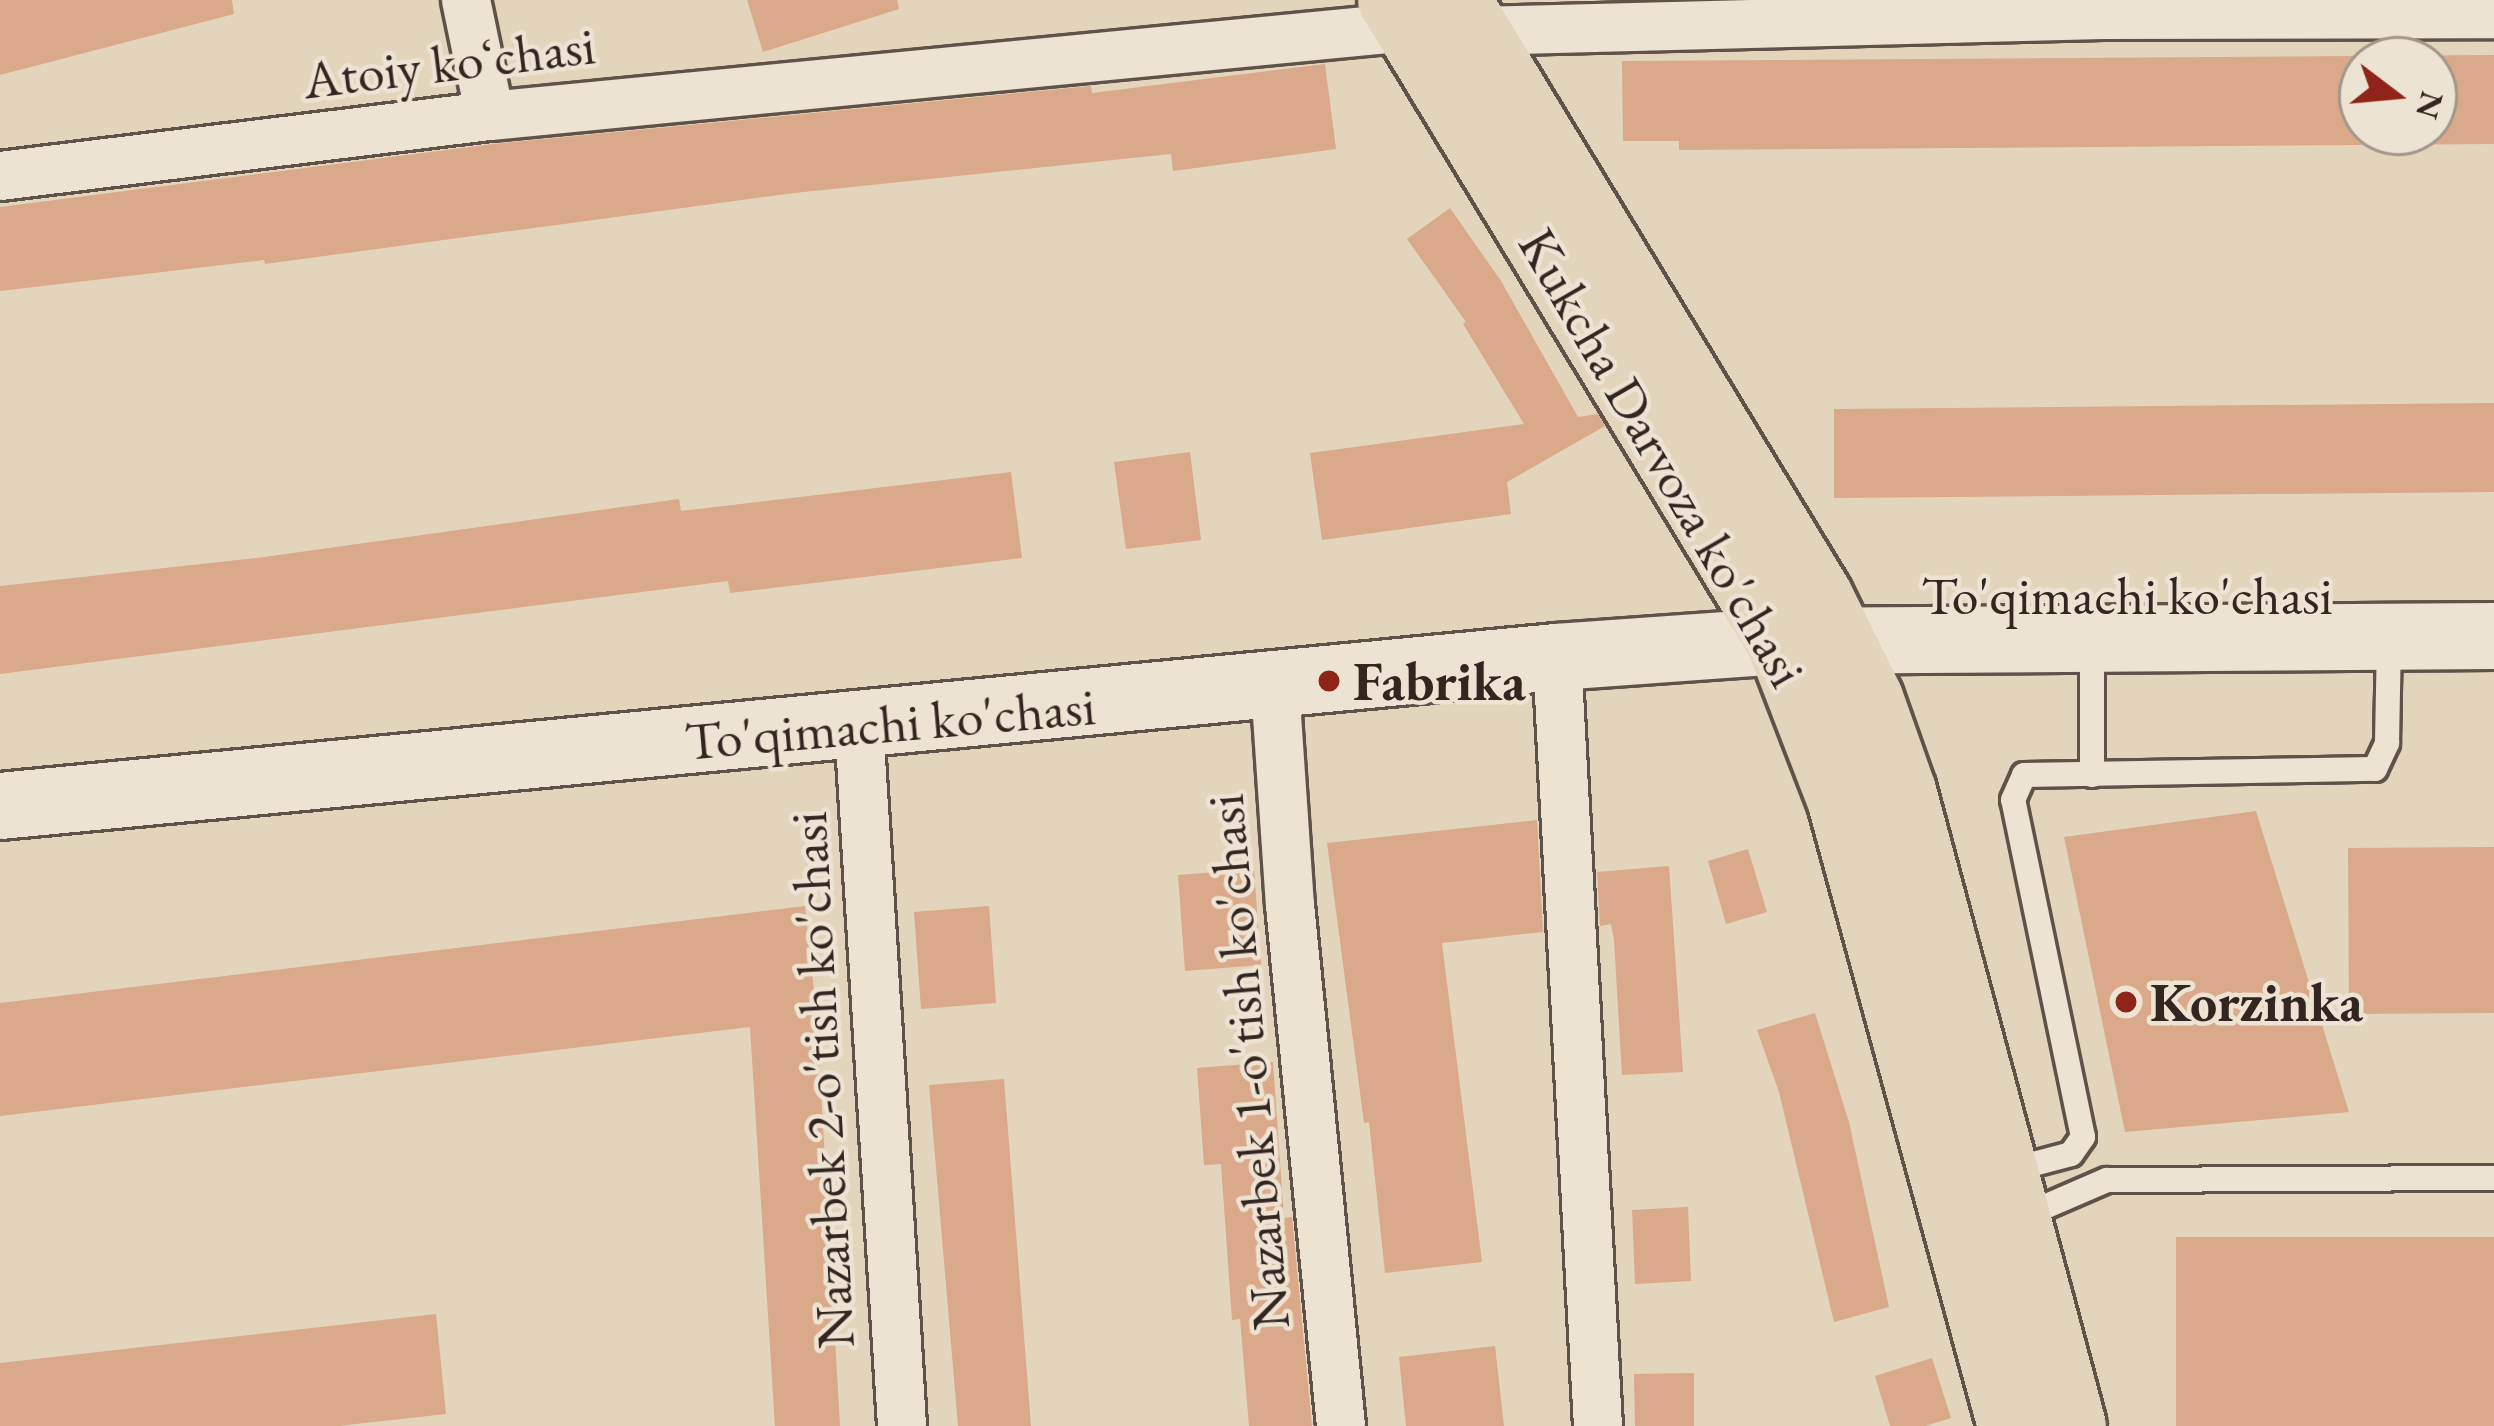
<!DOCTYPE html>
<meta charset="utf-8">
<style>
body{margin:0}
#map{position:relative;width:2494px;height:1426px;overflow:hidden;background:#e3d4bc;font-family:"EB Garamond",serif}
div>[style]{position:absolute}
.building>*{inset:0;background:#d9a989}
.roads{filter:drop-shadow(3px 0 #5f5248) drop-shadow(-3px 0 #5f5248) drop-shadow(0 3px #5f5248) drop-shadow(0 -3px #5f5248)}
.lane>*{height:24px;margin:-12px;padding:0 12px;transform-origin:12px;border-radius:12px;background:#ede3d3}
.street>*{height:48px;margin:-24px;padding:0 24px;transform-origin:24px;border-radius:24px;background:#ede3d3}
.secondary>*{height:66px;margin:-33px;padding:0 33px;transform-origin:33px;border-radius:33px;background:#ede3d3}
.primary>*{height:66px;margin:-33px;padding:0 33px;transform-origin:33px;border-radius:33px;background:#e3d4bc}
.dots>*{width:33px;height:33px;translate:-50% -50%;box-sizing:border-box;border:6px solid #ede3d3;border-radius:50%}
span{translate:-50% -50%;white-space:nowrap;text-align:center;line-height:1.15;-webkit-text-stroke:9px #ede3d3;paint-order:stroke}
.street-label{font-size:54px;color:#332621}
.poi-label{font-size:54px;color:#332621;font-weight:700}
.left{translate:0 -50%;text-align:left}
.north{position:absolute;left:2338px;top:36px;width:120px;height:120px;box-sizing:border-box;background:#ede3d3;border:3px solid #a3978c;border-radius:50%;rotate:106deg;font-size:33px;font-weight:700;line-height:48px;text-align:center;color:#332621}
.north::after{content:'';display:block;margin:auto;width:42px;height:54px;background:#8f2418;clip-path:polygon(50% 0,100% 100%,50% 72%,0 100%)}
</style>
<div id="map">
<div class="building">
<i style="clip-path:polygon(0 0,232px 0,234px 14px,0 75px)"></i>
<i style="clip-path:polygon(747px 0,897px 0,899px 9px,763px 52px)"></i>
<i style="clip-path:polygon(evenodd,2494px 55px,2494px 144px,1679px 150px,1679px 141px,1623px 141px,1622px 61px,2494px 55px,2362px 60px,2434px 60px,2434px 132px,2362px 132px,2362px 60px)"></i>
<i style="clip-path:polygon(1325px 64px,1336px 149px,1173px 171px,1171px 154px,794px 193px,265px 264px,264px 260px,0 291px,0 207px,493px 144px,1091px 86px,1092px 93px)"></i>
<i style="clip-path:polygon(1450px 208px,1501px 281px,1578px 417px,1598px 414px,1605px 426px,1507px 482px,1511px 514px,1322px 540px,1310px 453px,1524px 424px,1463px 324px,1466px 322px,1407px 239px)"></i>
<i style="clip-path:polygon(2494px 403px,2494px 492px,1834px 498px,1834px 409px)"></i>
<i style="clip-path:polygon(1190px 452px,1201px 540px,1126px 549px,1114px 462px)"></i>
<i style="clip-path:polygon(1011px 472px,1022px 558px,730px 593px,728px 581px,0 674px,0 586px,257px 558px,679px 499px,681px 511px)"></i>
<i style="clip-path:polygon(2256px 811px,2349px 1112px,2125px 1132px,2064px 837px)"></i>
<i style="clip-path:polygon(1537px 820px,1543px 932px,1442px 943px,1482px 1262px,1385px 1273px,1369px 1122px,1364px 1123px,1327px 843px)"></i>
<i style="clip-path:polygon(2494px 847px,2494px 1013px,2349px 1014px,2348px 848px)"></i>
<i style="clip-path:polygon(1748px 849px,1767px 912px,1726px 924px,1708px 861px)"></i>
<i style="clip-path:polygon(1669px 866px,1683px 1072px,1622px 1075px,1614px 940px,1611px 924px,1600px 926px,1597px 872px)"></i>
<i style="clip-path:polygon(1254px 869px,1261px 965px,1185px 971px,1178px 875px)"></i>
<i style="clip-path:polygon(805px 906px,817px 1019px,840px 1426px,775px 1426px,750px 1027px,0 1116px,0 1003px)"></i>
<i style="clip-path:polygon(989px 906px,996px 1003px,921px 1009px,914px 912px)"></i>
<i style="clip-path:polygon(1815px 1013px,1849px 1122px,1889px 1307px,1834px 1322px,1779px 1092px,1757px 1030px)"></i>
<i style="clip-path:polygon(1273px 1062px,1284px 1218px,1292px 1217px,1312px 1426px,1249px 1426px,1240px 1319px,1232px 1320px,1221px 1164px,1204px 1165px,1197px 1068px)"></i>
<i style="clip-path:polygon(1004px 1079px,1031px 1426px,958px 1426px,929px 1085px)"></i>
<i style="clip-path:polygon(1688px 1207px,1691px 1281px,1635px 1284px,1632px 1210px)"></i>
<i style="clip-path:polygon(2176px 1237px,2494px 1237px,2494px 1426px,2176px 1426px)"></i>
<i style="clip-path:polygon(436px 1314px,446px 1414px,338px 1426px,0 1426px,0 1363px)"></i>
<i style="clip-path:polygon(1495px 1346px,1504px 1426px,1406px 1426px,1399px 1357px)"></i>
<i style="clip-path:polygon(1932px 1358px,1951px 1418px,1925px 1426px,1890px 1426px,1875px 1376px)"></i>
<i style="clip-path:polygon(1694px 1373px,1694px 1426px,1635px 1426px,1634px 1374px)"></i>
</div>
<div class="roads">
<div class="lane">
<i style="left:2092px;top:775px;width:136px;rotate:-90deg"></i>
<i style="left:2007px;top:1171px;width:66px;rotate:-14.9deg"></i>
<i style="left:2071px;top:1154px;width:21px;rotate:-55deg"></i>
<i style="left:2083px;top:1137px;width:344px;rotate:-101.7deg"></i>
<i style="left:2013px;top:800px;width:27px;rotate:-66deg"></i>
<i style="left:2024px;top:775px;width:351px;rotate:-1deg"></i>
<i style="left:2375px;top:769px;width:29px;rotate:-65deg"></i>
<i style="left:2387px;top:743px;width:105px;rotate:-88.9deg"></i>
<i style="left:2019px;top:1218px;width:96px;rotate:-23.4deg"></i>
<i style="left:2107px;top:1180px;width:387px;rotate:-0.3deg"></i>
</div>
<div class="street">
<i style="left:466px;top:0;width:118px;rotate:78.3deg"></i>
<i style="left:0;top:176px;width:494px;rotate:-7deg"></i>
<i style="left:490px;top:116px;width:922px;rotate:-5.54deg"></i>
<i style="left:1408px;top:27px;width:70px;rotate:3.3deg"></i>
<i style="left:1478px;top:31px;width:625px;rotate:-1.47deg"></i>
<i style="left:2103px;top:15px;width:391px;rotate:-0.1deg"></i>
<i style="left:1557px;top:657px;width:770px;rotate:86.95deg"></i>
<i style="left:1275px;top:686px;width:220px;rotate:86.1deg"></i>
<i style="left:1290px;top:905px;width:523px;rotate:84.41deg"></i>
<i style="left:859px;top:726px;width:701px;rotate:86.48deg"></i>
</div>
<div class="secondary">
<i style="left:0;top:806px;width:1564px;rotate:-5.47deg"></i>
<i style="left:1557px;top:657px;width:223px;rotate:-4.1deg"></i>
<i style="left:1779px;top:641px;width:715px;rotate:-0.4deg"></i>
</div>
<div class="primary">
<i style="left:1391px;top:0;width:749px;rotate:58.81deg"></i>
<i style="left:1779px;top:641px;width:173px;rotate:68.9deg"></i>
<i style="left:1841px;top:802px;width:647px;rotate:74.76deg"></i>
<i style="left:1458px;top:0;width:698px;rotate:58.77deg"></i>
<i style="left:1820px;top:597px;width:113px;rotate:63.7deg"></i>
<i style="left:1870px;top:698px;width:99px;rotate:70.5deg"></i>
<i style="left:1903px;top:791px;width:657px;rotate:75.01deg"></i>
</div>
</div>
<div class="dots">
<i style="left:1329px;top:681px;background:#8f2418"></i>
<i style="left:2126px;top:1002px;background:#8f2418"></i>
</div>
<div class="street-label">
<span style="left:449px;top:62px;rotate:-7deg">Atoiy koʻchasi</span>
<span style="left:1663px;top:457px;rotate:60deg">Kukcha Darvoza ko'chasi</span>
<span style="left:2127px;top:595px">To'qimachi ko'chasi</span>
<span style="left:890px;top:723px;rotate:-5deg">To'qimachi ko'chasi</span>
<span style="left:1247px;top:1062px;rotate:-95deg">Nazarbek 1-o'tish ko'chasi</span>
<span style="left:821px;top:1080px;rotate:-93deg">Nazarbek 2-o'tish ko'chasi</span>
</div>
<div class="poi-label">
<span class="left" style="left:1353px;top:681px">Fabrika</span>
<span class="left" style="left:2150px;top:1002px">Korzinka</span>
</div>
<div class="north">N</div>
</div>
